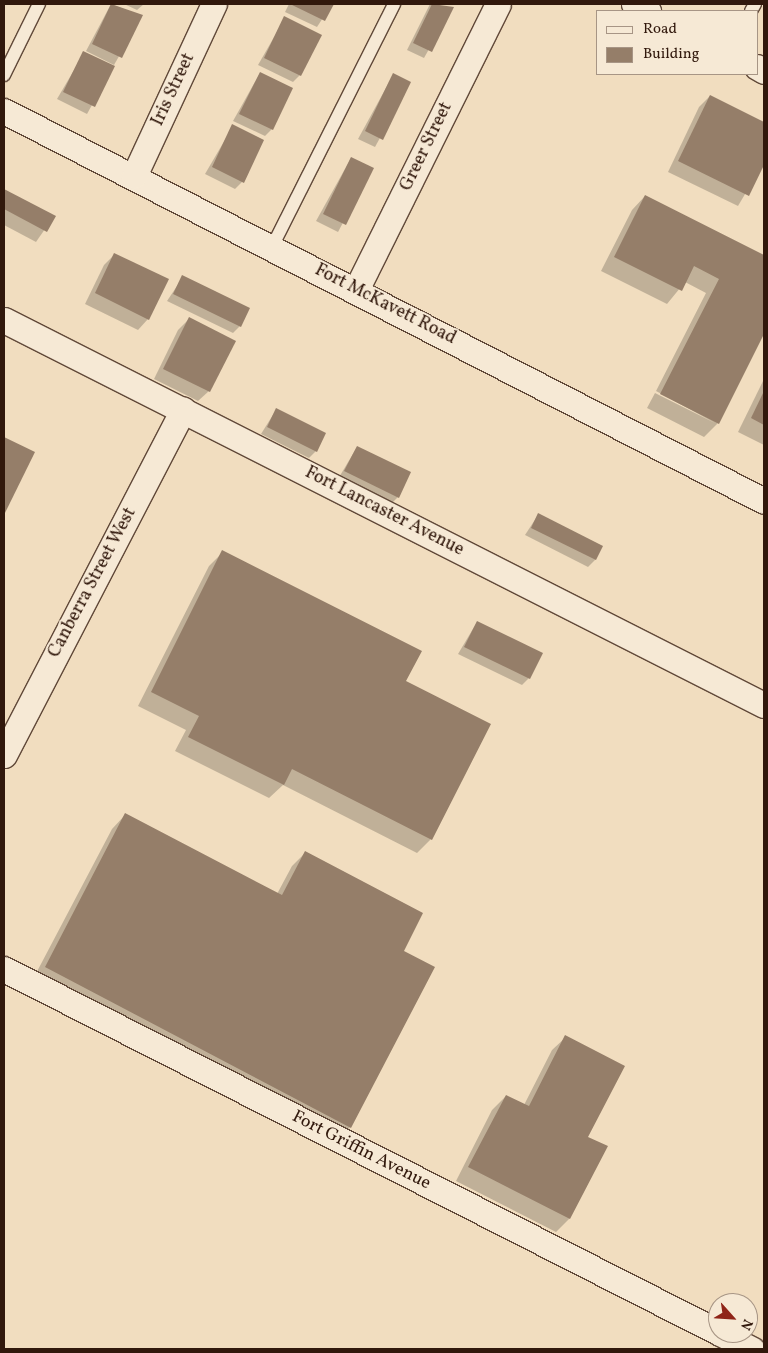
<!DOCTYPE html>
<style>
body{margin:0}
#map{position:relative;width:768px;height:1353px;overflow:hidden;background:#f1ddbf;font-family:Vollkorn,serif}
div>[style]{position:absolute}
.shadow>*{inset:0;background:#0003}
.building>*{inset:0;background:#957e69}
.roads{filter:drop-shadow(1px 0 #614939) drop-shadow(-1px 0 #614939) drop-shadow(0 1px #614939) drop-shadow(0 -1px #614939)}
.service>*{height:12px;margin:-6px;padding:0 6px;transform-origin:6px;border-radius:6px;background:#f6e9d5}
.minor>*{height:25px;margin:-12.5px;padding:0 12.5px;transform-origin:12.5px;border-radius:12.5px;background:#f6e9d5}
span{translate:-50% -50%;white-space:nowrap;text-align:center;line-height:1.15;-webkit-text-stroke:4px #f6e9d5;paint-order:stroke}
.street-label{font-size:18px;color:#31180c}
.frame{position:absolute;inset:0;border:5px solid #31180c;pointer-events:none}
.legend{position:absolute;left:596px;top:10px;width:162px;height:65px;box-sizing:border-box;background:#f6e9d5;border:1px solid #a79585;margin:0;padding:6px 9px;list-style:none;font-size:15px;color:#31180c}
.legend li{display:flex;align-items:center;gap:10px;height:25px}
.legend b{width:25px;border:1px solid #a79585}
.north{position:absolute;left:708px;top:1293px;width:50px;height:50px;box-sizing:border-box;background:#f6e9d5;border:1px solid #a79585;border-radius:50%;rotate:116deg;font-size:14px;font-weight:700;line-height:20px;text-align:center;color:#31180c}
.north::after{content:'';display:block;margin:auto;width:18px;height:22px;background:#8f2418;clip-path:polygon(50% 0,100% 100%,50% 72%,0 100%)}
</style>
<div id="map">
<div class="shadow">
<i style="clip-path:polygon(111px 4px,142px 16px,114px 65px,86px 51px)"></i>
<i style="clip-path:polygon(124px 4px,144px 4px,137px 10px)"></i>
<i style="clip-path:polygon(289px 4px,332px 4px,317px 27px,285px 12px)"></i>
<i style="clip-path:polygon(430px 4px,452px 8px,424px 58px,407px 50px)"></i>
<i style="clip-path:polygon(285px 18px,300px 75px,293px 82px,258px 65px)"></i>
<i style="clip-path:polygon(84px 53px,113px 67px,87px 114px,57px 99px)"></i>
<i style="clip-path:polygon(260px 73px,272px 129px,265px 136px,233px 121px)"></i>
<i style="clip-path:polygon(393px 75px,410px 83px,375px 147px,358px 139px)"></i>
<i style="clip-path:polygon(710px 96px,764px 123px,764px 162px,738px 206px,668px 172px,699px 107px)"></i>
<i style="clip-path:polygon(233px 126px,242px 182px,235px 189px,205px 174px)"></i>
<i style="clip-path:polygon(351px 158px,372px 168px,338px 232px,316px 221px)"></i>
<i style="clip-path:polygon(4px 190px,54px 216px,36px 242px,4px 225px)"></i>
<i style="clip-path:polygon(645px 196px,764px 256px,764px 332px,718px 423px,704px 437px,647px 408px,655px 393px,715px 423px,656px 391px,706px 293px,685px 282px,667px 304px,601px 271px,632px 210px)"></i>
<i style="clip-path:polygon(115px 254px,148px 319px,138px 330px,85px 304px,104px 265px)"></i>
<i style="clip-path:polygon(183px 277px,240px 326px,233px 333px,167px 301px)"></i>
<i style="clip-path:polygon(189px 319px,209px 391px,198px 401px,154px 379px,178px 330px)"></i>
<i style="clip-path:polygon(764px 379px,764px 445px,738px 432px)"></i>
<i style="clip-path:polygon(276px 410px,316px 451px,309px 458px,261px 434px)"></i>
<i style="clip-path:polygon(4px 438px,34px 453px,4px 512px)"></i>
<i style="clip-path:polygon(357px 447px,398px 497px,391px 504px,338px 479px)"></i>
<i style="clip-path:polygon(538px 515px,602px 546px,595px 560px,588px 567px,525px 535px)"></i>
<i style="clip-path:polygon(223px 552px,405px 682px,431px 839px,417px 853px,283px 785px,269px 798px,175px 751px,186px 730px,138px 706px,209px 566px)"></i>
<i style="clip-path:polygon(477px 622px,529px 678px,522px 685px,458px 654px)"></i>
<i style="clip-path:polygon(125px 815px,277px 894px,292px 866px,306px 852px,402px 951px,350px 1127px,337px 1141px,32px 981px,112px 829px)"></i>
<i style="clip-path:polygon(566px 1037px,587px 1137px,569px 1219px,556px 1232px,456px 1181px,492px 1110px,506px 1096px,524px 1105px,552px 1050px)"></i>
</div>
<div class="building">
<i style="clip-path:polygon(111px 4px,143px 15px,122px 58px,92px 44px)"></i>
<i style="clip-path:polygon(290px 4px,334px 4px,325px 21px)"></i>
<i style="clip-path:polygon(432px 4px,454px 7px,432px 52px,413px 43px)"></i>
<i style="clip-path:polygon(284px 16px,322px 35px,301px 76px,264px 58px)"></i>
<i style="clip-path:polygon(83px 51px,115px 66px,95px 107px,63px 92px)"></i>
<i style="clip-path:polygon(260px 72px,293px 88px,273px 130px,239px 114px)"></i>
<i style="clip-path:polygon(393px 73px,411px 82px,383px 140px,365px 131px)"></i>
<i style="clip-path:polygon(710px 95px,764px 122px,764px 165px,749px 196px,678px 161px)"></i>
<i style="clip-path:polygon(232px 124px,264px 140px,244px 183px,212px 167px)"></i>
<i style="clip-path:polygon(351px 157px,374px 168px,346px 225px,323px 214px)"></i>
<i style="clip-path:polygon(4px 189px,56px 216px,47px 232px,4px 209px)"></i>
<i style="clip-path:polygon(645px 195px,764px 255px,764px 334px,719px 424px,660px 394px,719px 279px,694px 266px,682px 291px,614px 257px)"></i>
<i style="clip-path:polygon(114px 253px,169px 279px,149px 320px,95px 293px)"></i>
<i style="clip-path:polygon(182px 275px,250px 308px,241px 327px,173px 294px)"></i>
<i style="clip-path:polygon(189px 317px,236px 341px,210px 392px,163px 369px)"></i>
<i style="clip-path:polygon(764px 391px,764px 425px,751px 418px)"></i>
<i style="clip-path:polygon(276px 408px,326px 433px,317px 452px,267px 427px)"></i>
<i style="clip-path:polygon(4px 437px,35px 452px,4px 515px)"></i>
<i style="clip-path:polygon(357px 446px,411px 472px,399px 498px,344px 471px)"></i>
<i style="clip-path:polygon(538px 513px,603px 546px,596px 560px,531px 528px)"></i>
<i style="clip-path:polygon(222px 550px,422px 651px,406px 681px,491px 724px,432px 840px,292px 769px,284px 785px,188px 737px,199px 716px,151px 692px)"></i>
<i style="clip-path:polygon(477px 621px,543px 653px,530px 679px,464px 647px)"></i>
<i style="clip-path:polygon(125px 813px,282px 895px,305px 851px,423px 913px,404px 951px,435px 967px,351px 1128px,45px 967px)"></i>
<i style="clip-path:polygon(565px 1035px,625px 1066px,588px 1137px,608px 1146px,570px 1219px,468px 1167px,506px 1095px,529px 1106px)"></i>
</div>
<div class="roads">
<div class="service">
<i style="left:751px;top:11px;width:8px;rotate:-60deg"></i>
<i style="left:4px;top:75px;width:79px;rotate:-63.8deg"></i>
<i style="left:272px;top:247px;width:272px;rotate:-63.3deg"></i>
</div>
<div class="minor">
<i style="left:634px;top:4px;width:16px;rotate:27deg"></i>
<i style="left:757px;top:67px;width:8px;rotate:30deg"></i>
<i style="left:4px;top:111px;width:854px;rotate:27.16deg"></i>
<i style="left:134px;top:176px;width:190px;rotate:-65.1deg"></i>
<i style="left:356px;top:290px;width:319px;rotate:-63.6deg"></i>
<i style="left:4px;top:320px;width:852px;rotate:26.87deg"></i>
<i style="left:4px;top:755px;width:389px;rotate:-62.6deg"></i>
<i style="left:4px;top:969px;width:801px;rotate:26.95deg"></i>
<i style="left:720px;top:1333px;width:36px;rotate:27deg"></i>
</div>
</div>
<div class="street-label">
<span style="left:174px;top:90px;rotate:-65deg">Iris Street</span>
<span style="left:427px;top:147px;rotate:-64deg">Greer Street</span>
<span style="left:385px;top:305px;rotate:27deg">Fort McKavett Road</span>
<span style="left:384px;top:512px;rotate:27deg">Fort Lancaster Avenue</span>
<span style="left:93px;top:583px;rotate:-62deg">Canberra Street West</span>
<span style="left:361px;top:1151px;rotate:27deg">Fort Griffin Avenue</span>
</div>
<div class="frame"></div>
<ul class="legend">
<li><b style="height:6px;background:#f6e9d5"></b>Road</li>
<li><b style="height:14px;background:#957e69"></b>Building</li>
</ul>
<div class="north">N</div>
</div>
